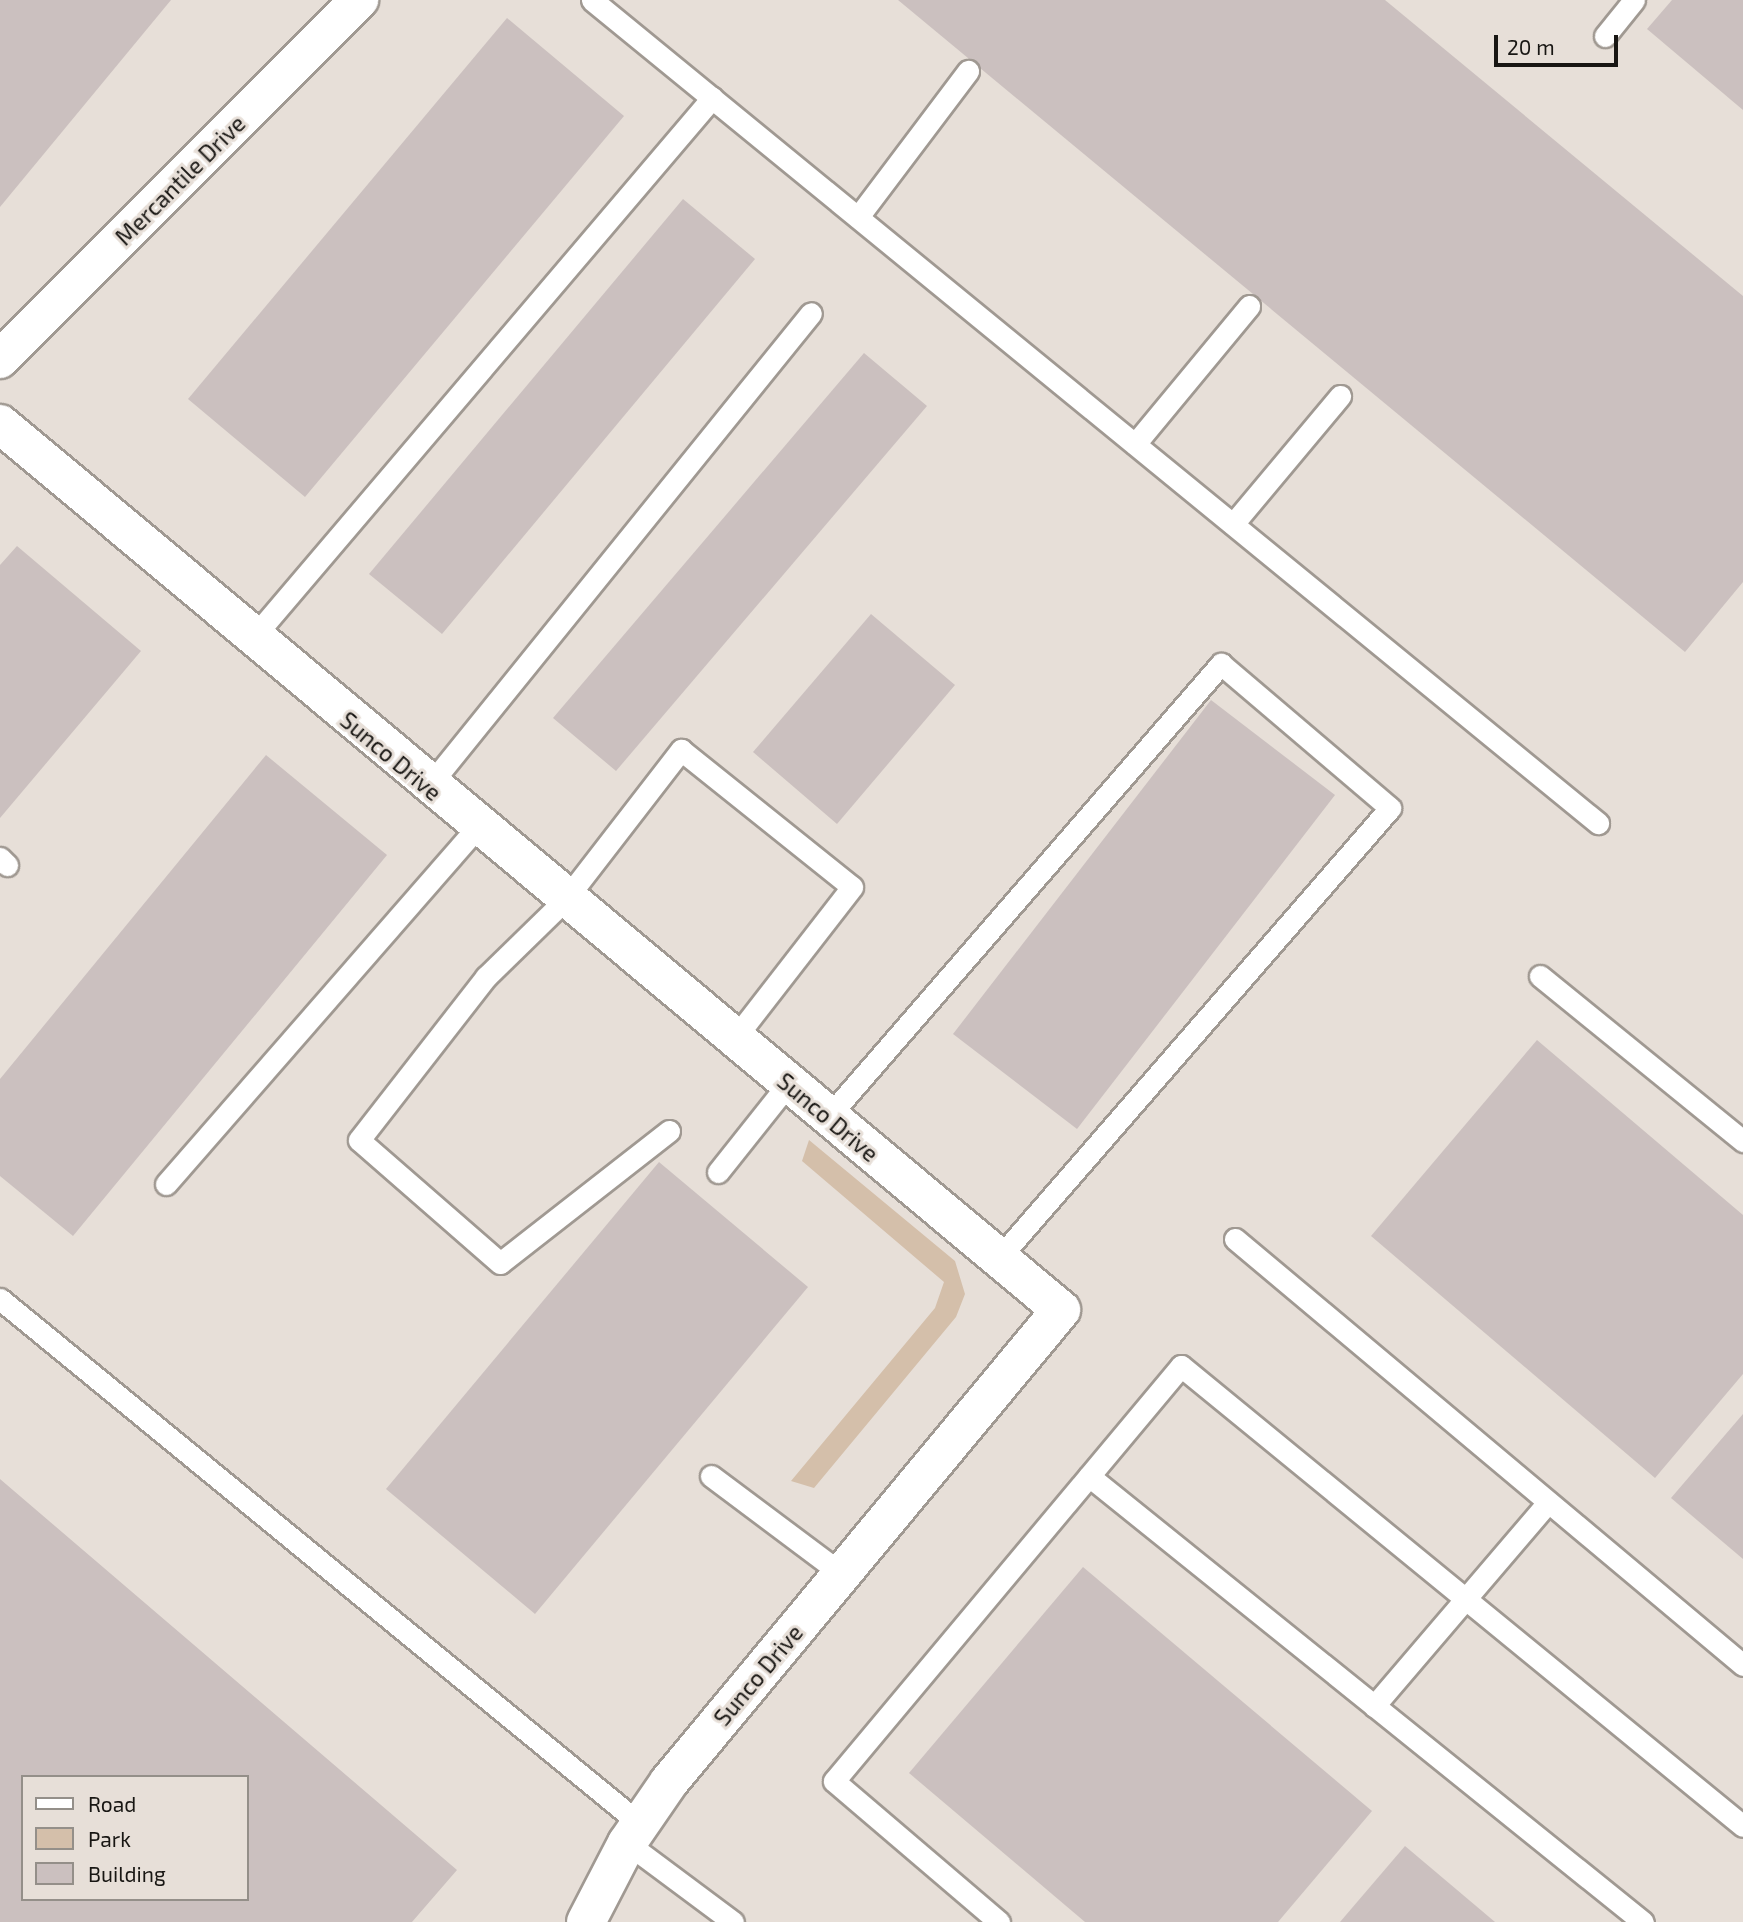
<!DOCTYPE html>
<style>
body{margin:0}
#map{position:relative;width:1743px;height:1922px;overflow:hidden;background:#e7dfd8;font-family:"Exo 2",sans-serif}
div>[style]{position:absolute}
.green>*{inset:0;background:#d4bfaa}
.building>*{inset:0;background:#cbc0bf}
.roads{filter:drop-shadow(2px 0 #a09992) drop-shadow(-2px 0 #a09992) drop-shadow(0 2px #a09992) drop-shadow(0 -2px #a09992)}
.service>*{height:21px;margin:-10.5px;padding:0 10.5px;transform-origin:10.5px;border-radius:10.5px;background:#fff}
.minor>*{height:38px;margin:-19px;padding:0 19px;transform-origin:19px;border-radius:19px;background:#fff}
.tertiary>*{height:38px;margin:-19px;padding:0 19px;transform-origin:19px;border-radius:19px;background:#fff}
span{translate:-50% -50%;white-space:nowrap;text-align:center;line-height:1.15;-webkit-text-stroke:6px #e7dfd8;paint-order:stroke}
.street-label{font-size:23px;color:#181613}
.legend{position:absolute;left:21px;top:1775px;width:228px;height:126px;box-sizing:border-box;background:#e7dfd8;border:2px solid #948f89;margin:0;padding:9px 12px;list-style:none;font-size:21px;color:#181613}
.legend li{display:flex;align-items:center;gap:14px;height:35px}
.legend b{width:35px;border:2px solid #948f89}
.scale{position:absolute;left:1494px;top:35px;width:124px;height:32px;box-sizing:border-box;border:4px solid #181613;border-top:0;padding-left:9px;font-size:21px;line-height:24px;white-space:nowrap;color:#181613;-webkit-text-stroke:5px #e7dfd8;paint-order:stroke}
</style>
<div id="map">
<div class="green">
<i style="clip-path:polygon(809px 1140px,955px 1261px,965px 1294px,956px 1317px,814px 1488px,791px 1481px,935px 1308px,944px 1282px,802px 1161px)"></i>
</div>
<div class="building">
<i style="clip-path:polygon(0 0,171px 0,0 207px)"></i>
<i style="clip-path:polygon(898px 0,1385px 0,1743px 296px,1743px 582px,1685px 652px)"></i>
<i style="clip-path:polygon(1672px 0,1743px 0,1743px 110px,1647px 29px)"></i>
<i style="clip-path:polygon(507px 18px,624px 116px,305px 497px,188px 399px)"></i>
<i style="clip-path:polygon(683px 199px,755px 259px,442px 634px,369px 574px)"></i>
<i style="clip-path:polygon(864px 353px,927px 406px,616px 771px,553px 718px)"></i>
<i style="clip-path:polygon(17px 546px,141px 651px,0 818px,0 565px)"></i>
<i style="clip-path:polygon(871px 614px,955px 685px,837px 824px,753px 752px)"></i>
<i style="clip-path:polygon(1211px 700px,1335px 795px,1077px 1129px,953px 1034px)"></i>
<i style="clip-path:polygon(266px 755px,387px 855px,73px 1236px,0 1176px,0 1079px)"></i>
<i style="clip-path:polygon(1537px 1040px,1743px 1215px,1743px 1374px,1655px 1478px,1371px 1236px)"></i>
<i style="clip-path:polygon(659px 1162px,808px 1287px,535px 1614px,386px 1489px)"></i>
<i style="clip-path:polygon(1743px 1414px,1743px 1559px,1671px 1498px)"></i>
<i style="clip-path:polygon(evenodd,0 1479px,457px 1870px,412px 1922px,0 1922px,0 1479px,23px 1777px,247px 1777px,247px 1899px,23px 1899px,23px 1777px)"></i>
<i style="clip-path:polygon(1083px 1567px,1372px 1811px,1278px 1922px,1085px 1922px,909px 1773px)"></i>
<i style="clip-path:polygon(1405px 1846px,1495px 1922px,1340px 1922px)"></i>
</div>
<div class="roads">
<div class="service">
<i style="left:592px;top:0;width:1300px;rotate:39.29deg"></i>
<i style="left:1605px;top:36px;width:46px;rotate:-51.1deg"></i>
<i style="left:858px;top:217px;width:183px;rotate:-53deg"></i>
<i style="left:1135px;top:444px;width:179px;rotate:-50.4deg"></i>
<i style="left:1233px;top:524px;width:167px;rotate:-50.1deg"></i>
<i style="left:251px;top:640px;width:712px;rotate:-49.62deg"></i>
<i style="left:428px;top:787px;width:609px;rotate:-51.06deg"></i>
<i style="left:0;top:858px;width:10px;rotate:45deg"></i>
<i style="left:1540px;top:976px;width:262px;rotate:39.1deg"></i>
<i style="left:828px;top:1117px;width:600px;rotate:-49.06deg"></i>
<i style="left:1221px;top:664px;width:222px;rotate:40.4deg"></i>
<i style="left:1390px;top:808px;width:596px;rotate:130.99deg"></i>
<i style="left:669px;top:1131px;width:214px;rotate:142deg"></i>
<i style="left:500px;top:1263px;width:187px;rotate:-138.9deg"></i>
<i style="left:359px;top:1140px;width:207px;rotate:-52.1deg"></i>
<i style="left:486px;top:977px;width:110px;rotate:-44.3deg"></i>
<i style="left:565px;top:900px;width:190px;rotate:-52.3deg"></i>
<i style="left:681px;top:750px;width:219px;rotate:38.7deg"></i>
<i style="left:852px;top:887px;width:192px;rotate:127.8deg"></i>
<i style="left:718px;top:1172px;width:112px;rotate:-51.5deg"></i>
<i style="left:166px;top:1184px;width:473px;rotate:-48.9deg"></i>
<i style="left:1235px;top:1239px;width:663px;rotate:39.98deg"></i>
<i style="left:0;top:1299px;width:826px;rotate:39.35deg"></i>
<i style="left:711px;top:1476px;width:164px;rotate:36.8deg"></i>
<i style="left:1089px;top:1476px;width:711px;rotate:38.84deg"></i>
<i style="left:1374px;top:1706px;width:268px;rotate:-49.5deg"></i>
<i style="left:627px;top:1843px;width:132px;rotate:36.7deg"></i>
<i style="left:999px;top:1922px;width:217px;rotate:-139.5deg"></i>
<i style="left:834px;top:1781px;width:541px;rotate:-50.1deg"></i>
<i style="left:1181px;top:1366px;width:726px;rotate:39.3deg"></i>
</div>
<div class="minor">
<i style="left:0;top:424px;width:1382px;rotate:39.86deg"></i>
<i style="left:1061px;top:1310px;width:614px;rotate:129.71deg"></i>
<i style="left:669px;top:1782px;width:74px;rotate:124.5deg"></i>
<i style="left:627px;top:1843px;width:89px;rotate:117.4deg"></i>
</div>
<div class="tertiary">
<i style="left:0;top:359px;width:508px;rotate:-45deg"></i>
</div>
</div>
<div class="street-label">
<span style="left:180px;top:180px;rotate:-45deg">Mercantile Drive</span>
<span style="left:391px;top:756px;rotate:40deg">Sunco Drive</span>
<span style="left:828px;top:1117px;rotate:40deg">Sunco Drive</span>
<span style="left:758px;top:1675px;rotate:-50deg">Sunco Drive</span>
</div>
<ul class="legend">
<li><b style="height:9px;background:#fff"></b>Road</li>
<li><b style="height:19px;background:#d4bfaa"></b>Park</li>
<li><b style="height:19px;background:#cbc0bf"></b>Building</li>
</ul>
<div class="scale">20 m</div>
</div>
